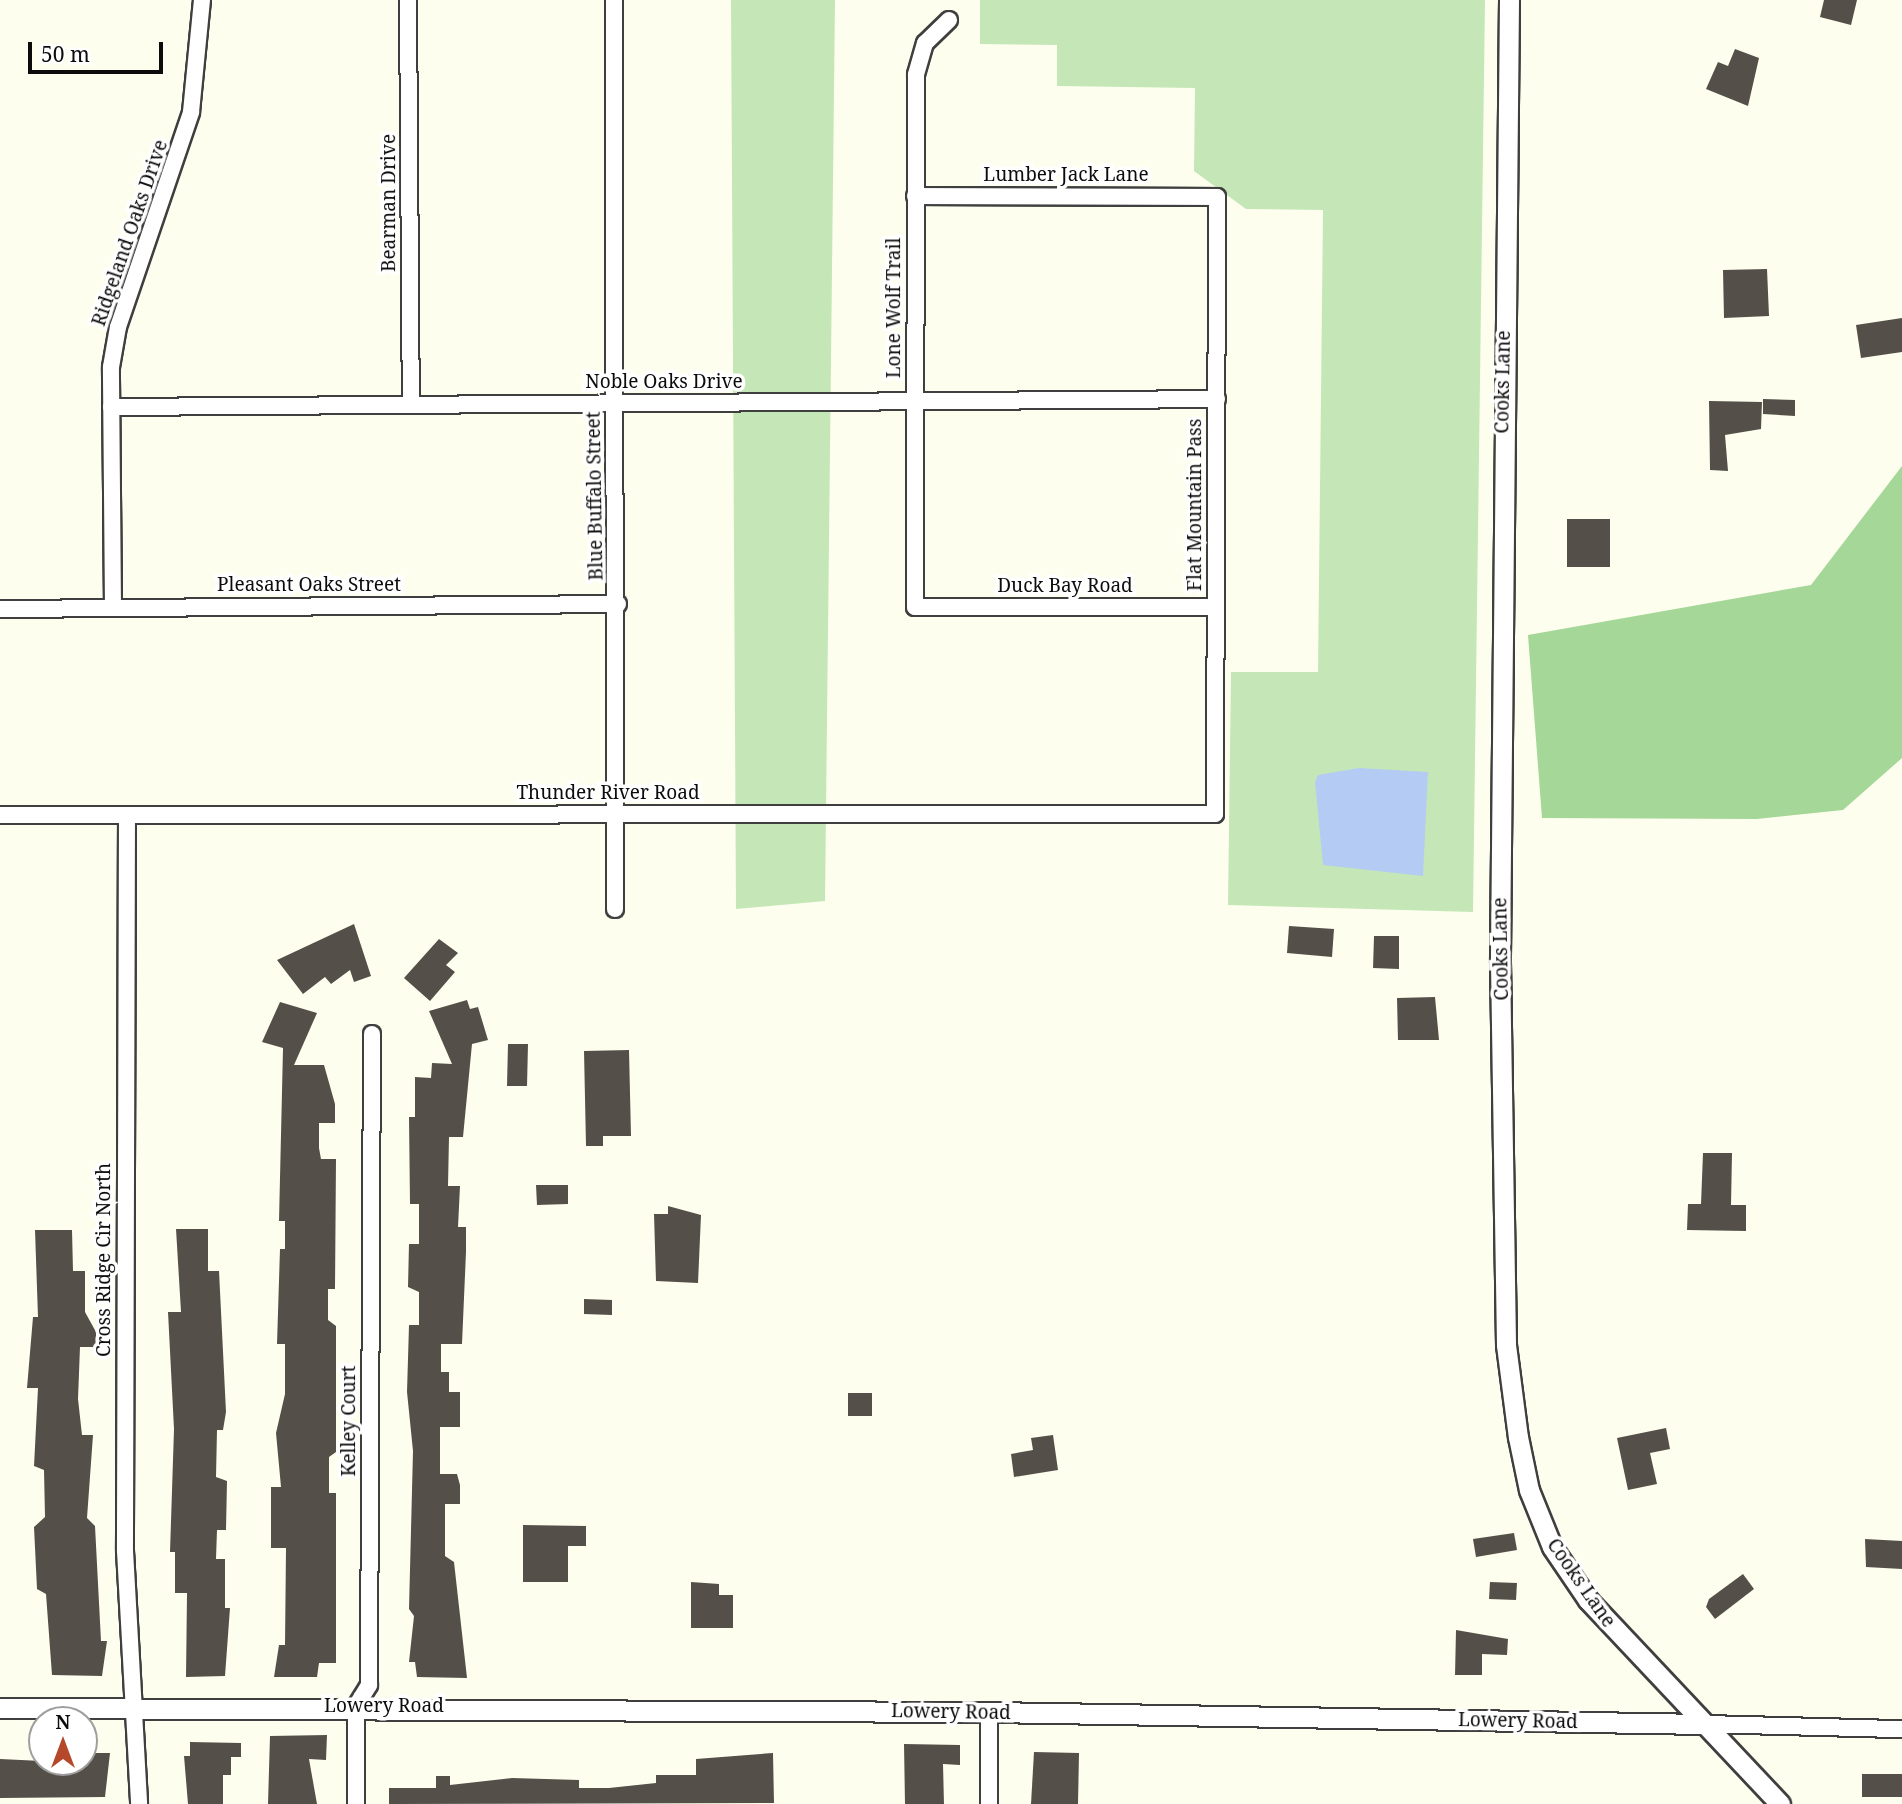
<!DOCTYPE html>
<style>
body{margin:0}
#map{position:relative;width:1902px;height:1804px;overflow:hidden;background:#fdfeed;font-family:"Noto Serif",serif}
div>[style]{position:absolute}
.green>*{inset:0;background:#c5e7b8}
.forest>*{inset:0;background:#a5d798}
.water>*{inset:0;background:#b4cbf3}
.building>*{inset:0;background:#545049}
.roads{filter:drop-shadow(2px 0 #3f3f3f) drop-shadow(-2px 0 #3f3f3f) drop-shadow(0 2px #3f3f3f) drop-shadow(0 -2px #3f3f3f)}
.minor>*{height:16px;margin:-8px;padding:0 8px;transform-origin:8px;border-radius:8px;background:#fff}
.tertiary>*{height:19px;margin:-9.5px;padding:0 9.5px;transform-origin:9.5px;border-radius:9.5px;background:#fff}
span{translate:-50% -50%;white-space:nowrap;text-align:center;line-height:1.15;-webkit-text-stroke:7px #fff;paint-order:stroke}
.street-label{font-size:19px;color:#0c0c0c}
.north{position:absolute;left:28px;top:1706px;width:70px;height:70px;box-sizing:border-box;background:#fff;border:2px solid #9e9e9e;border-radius:50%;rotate:0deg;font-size:19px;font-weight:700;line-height:28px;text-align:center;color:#0c0c0c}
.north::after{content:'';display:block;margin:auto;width:24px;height:32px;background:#b5482b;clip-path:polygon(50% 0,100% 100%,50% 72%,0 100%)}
.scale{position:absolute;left:28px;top:42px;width:135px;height:32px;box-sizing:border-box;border:4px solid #0c0c0c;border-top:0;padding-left:9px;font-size:21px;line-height:24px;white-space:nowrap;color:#0c0c0c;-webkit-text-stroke:5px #fff;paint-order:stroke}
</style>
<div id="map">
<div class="green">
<i style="clip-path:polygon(731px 0,835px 0,825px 901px,736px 909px)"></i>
<i style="clip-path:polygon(980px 0,1485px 0,1473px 912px,1228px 905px,1231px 672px,1318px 672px,1323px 210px,1246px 209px,1194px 171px,1195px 88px,1057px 86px,1057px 45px,980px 44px)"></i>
</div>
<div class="forest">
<i style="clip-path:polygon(1902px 466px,1902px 758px,1843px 810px,1757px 819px,1542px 818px,1528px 635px,1811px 585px)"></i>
</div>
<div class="water">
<i style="clip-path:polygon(1359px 768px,1428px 772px,1423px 876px,1323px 865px,1315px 782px,1318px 775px)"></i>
</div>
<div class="building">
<i style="clip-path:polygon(1824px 0,1857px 0,1851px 25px,1820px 17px)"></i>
<i style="clip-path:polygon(1735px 49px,1759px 58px,1748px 106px,1706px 89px,1718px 62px,1728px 66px)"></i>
<i style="clip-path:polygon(1767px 269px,1769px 316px,1724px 318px,1723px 270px)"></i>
<i style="clip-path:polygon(1902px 318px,1902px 352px,1861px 358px,1856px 325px)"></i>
<i style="clip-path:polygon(1763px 399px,1795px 400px,1795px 416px,1763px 414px)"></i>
<i style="clip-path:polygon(1709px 401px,1762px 402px,1761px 429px,1725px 435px,1728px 471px,1710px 470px)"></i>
<i style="clip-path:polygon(1567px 519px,1610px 519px,1610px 567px,1567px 567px)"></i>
<i style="clip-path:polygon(354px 924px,371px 976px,354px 982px,350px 970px,331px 984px,325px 977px,303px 994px,277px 960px)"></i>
<i style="clip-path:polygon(1289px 926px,1334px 929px,1332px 957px,1287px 953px)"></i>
<i style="clip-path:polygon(1374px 936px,1399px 936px,1399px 969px,1373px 968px)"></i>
<i style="clip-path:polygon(439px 939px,458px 953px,446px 965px,455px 972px,430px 1001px,404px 978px)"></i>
<i style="clip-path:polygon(1435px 997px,1439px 1040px,1398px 1040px,1397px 998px)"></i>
<i style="clip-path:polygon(467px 1000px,470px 1009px,478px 1007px,488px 1040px,472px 1044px,463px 1137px,449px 1137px,448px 1186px,460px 1186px,458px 1227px,466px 1227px,466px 1252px,462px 1344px,441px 1344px,441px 1372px,449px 1372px,449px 1392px,460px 1392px,460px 1427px,440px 1427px,440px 1474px,457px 1474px,460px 1485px,460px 1504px,445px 1504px,445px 1556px,454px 1562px,467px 1678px,417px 1677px,415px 1662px,409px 1662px,414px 1616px,409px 1609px,413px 1451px,407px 1392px,409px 1325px,419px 1325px,419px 1292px,408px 1287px,409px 1244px,419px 1244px,419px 1204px,410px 1204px,409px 1117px,415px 1117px,415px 1077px,431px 1078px,432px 1063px,452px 1064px,429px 1011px)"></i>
<i style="clip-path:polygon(280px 1002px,317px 1013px,294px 1065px,324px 1065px,335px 1104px,335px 1123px,319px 1123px,319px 1148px,321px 1159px,336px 1159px,335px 1289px,328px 1289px,328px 1320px,336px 1326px,336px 1452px,329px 1457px,329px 1493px,336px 1493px,336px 1663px,319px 1663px,317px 1677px,274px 1677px,279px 1645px,285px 1645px,286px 1548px,271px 1548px,271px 1487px,281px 1487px,276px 1433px,285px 1394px,285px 1344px,277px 1344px,280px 1249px,285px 1249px,285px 1221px,279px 1221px,283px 1048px,262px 1042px)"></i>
<i style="clip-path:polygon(508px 1044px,528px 1044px,527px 1086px,507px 1086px)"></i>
<i style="clip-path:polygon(629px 1050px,631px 1136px,603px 1136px,603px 1146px,586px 1146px,584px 1051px)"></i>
<i style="clip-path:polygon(1703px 1153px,1732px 1153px,1731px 1205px,1746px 1205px,1746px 1231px,1687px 1230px,1688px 1204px,1701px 1204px)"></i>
<i style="clip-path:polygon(536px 1185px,568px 1185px,568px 1204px,537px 1205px)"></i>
<i style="clip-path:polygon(668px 1206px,701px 1215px,698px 1283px,656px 1281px,654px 1214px,668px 1214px)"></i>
<i style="clip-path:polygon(176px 1229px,208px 1229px,208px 1271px,219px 1271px,226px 1412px,223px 1430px,217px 1430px,216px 1477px,227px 1481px,226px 1530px,217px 1530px,216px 1559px,225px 1559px,225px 1608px,230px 1608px,225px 1676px,186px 1677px,187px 1593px,175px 1593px,175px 1552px,170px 1552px,174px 1429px,168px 1312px,181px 1312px)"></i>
<i style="clip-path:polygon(35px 1230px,72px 1230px,73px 1271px,85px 1271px,85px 1312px,96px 1332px,96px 1347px,80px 1347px,78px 1399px,82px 1435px,93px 1435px,87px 1518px,95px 1526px,101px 1641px,107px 1641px,102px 1676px,52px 1675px,46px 1594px,37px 1589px,34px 1527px,45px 1517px,44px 1470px,34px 1466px,38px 1388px,27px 1388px,33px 1317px,38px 1317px)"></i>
<i style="clip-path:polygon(584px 1299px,612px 1300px,612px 1315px,584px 1314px)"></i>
<i style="clip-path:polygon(848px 1393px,872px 1393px,872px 1416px,848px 1416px)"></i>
<i style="clip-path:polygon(1666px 1428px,1670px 1449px,1650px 1453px,1657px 1484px,1628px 1490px,1617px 1438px)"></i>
<i style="clip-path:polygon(1053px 1435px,1058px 1470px,1014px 1477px,1011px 1454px,1033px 1450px,1031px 1438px)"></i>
<i style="clip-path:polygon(523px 1525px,586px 1526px,586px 1546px,568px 1546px,568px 1582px,523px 1582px)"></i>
<i style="clip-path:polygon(1514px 1533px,1517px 1550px,1476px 1557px,1473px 1539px)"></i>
<i style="clip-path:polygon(1865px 1539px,1902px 1541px,1902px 1569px,1866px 1567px)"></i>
<i style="clip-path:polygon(1743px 1574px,1754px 1589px,1715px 1619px,1706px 1607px,1709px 1599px)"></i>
<i style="clip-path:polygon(691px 1582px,719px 1584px,719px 1595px,733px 1595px,733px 1628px,691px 1628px)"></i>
<i style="clip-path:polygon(1490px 1582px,1517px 1583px,1516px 1600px,1489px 1599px)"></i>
<i style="clip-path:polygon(1456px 1630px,1508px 1639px,1507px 1655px,1482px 1654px,1482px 1675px,1455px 1675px)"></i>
<i style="clip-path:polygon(327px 1735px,326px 1760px,309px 1759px,317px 1804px,268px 1804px,270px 1736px)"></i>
<i style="clip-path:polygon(190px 1742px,241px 1743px,241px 1757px,231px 1757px,231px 1775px,223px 1775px,223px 1804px,188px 1804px,184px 1756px,190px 1756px)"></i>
<i style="clip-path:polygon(904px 1744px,960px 1745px,960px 1765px,943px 1764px,944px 1804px,905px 1804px)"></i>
<i style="clip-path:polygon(1034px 1752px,1079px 1753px,1078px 1804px,1031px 1804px)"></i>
<i style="clip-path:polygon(84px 1753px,110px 1753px,105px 1797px,0 1798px,0 1759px,84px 1763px)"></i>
<i style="clip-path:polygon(773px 1753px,774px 1803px,389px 1804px,389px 1788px,436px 1788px,436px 1776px,450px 1776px,450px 1785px,512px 1778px,579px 1780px,579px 1788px,609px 1788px,656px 1783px,656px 1775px,696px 1775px,696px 1759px)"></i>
<i style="clip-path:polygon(1862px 1774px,1902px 1774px,1902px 1797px,1862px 1797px)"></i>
</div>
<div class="roads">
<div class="minor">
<i style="left:408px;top:0;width:405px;rotate:89.6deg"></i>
<i style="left:614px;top:0;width:909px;rotate:89.94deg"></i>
<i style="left:949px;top:20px;width:33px;rotate:136deg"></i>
<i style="left:925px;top:43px;width:33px;rotate:106deg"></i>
<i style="left:916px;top:75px;width:532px;rotate:90.11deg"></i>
<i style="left:915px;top:607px;width:301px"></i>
<i style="left:111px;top:407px;width:1106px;rotate:-0.41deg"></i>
<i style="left:113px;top:607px;width:240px;rotate:-90.5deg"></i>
<i style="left:111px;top:367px;width:41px;rotate:-80.1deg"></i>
<i style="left:118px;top:327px;width:227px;rotate:-71.2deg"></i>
<i style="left:191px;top:112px;width:113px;rotate:-84.4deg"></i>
<i style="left:0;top:609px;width:618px;rotate:-0.46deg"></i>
<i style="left:0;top:815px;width:1215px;rotate:-0.05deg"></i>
<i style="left:1215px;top:814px;width:617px;rotate:-89.81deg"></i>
<i style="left:1217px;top:197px;width:302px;rotate:-179.8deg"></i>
<i style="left:127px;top:815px;width:736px;rotate:90.16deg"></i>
<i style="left:125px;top:1551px;width:253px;rotate:86.8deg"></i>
<i style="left:989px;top:1712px;width:92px;rotate:90deg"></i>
<i style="left:1705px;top:1724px;width:197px;rotate:1.5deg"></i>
<i style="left:356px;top:1804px;width:98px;rotate:-90deg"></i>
<i style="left:356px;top:1706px;width:25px;rotate:-58deg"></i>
<i style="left:369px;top:1685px;width:651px;rotate:-89.74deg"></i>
</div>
<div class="tertiary">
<i style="left:1509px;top:0;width:962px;rotate:90.54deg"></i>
<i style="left:1500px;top:962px;width:383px;rotate:89.1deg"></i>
<i style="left:1506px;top:1345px;width:93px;rotate:82.6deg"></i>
<i style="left:1518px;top:1437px;width:54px;rotate:78.3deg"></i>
<i style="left:1529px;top:1490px;width:61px;rotate:68deg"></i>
<i style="left:1552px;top:1547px;width:64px;rotate:55.8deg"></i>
<i style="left:1588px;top:1600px;width:280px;rotate:46.7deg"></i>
<i style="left:0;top:1708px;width:989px;rotate:0.23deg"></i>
<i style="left:989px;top:1712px;width:716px;rotate:0.96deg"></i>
</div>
</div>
<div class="street-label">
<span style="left:1066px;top:175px">Lumber Jack Lane</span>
<span style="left:389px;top:203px;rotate:-90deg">Bearman Drive</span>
<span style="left:130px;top:233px;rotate:-71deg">Ridgeland Oaks Drive</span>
<span style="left:894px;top:308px;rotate:-90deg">Lone Wolf Trail</span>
<span style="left:664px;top:382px">Noble Oaks Drive</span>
<span style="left:1503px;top:382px;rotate:-89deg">Cooks Lane</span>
<span style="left:595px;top:496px;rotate:-91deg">Blue Buffalo Street</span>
<span style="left:1195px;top:505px;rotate:-90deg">Flat Mountain Pass</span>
<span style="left:309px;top:585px">Pleasant Oaks Street</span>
<span style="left:1065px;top:586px">Duck Bay Road</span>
<span style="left:608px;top:793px">Thunder River Road</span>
<span style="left:1501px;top:949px;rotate:-91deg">Cooks Lane</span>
<span style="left:104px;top:1260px;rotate:-90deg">Cross Ridge Cir North</span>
<span style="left:349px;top:1421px;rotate:-90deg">Kelley Court</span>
<span style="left:1581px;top:1583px;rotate:55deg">Cooks Lane</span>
<span style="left:384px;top:1706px">Lowery Road</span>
<span style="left:951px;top:1712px;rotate:1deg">Lowery Road</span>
<span style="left:1518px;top:1721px;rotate:1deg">Lowery Road</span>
</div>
<div class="north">N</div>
<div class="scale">50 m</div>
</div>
